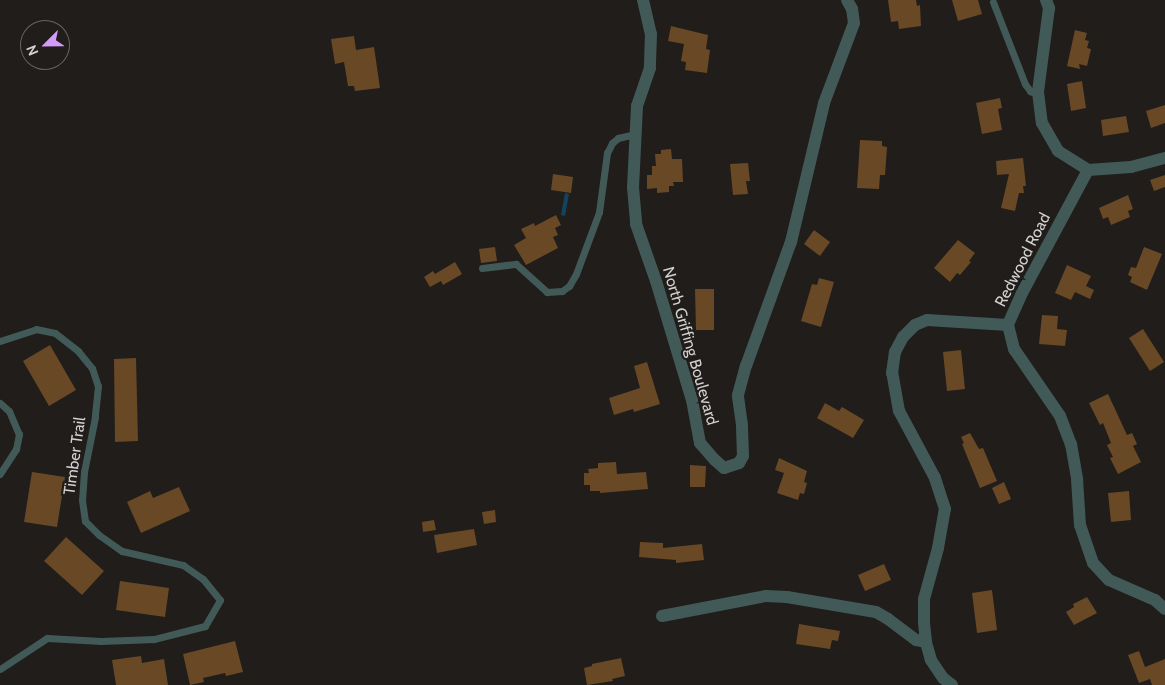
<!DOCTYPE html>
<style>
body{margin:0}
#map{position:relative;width:1165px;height:685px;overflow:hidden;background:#201d1b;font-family:Cabin,sans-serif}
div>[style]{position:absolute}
.water>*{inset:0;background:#14435d}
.building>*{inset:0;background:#694825}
.service>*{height:7px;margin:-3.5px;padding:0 3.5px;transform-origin:3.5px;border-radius:3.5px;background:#415a58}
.minor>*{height:12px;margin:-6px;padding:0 6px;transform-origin:6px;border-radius:6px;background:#415a58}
span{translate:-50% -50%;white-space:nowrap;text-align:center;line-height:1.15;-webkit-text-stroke:4.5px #201d1b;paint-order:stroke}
.street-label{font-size:16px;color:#d2d1cf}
.north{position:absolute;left:20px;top:20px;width:50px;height:50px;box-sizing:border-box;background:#201d1b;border:1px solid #676563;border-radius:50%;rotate:247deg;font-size:14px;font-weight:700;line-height:20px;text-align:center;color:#d2d1cf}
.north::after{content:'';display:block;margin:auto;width:18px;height:22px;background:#d59bfb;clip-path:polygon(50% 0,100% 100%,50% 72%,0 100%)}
</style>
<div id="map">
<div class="water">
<i style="clip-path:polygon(565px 193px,569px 194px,565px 216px,561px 215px)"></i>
</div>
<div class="building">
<i style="clip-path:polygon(888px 0,916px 0,917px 6px,920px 5px,921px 26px,899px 29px,898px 21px,891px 22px)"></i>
<i style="clip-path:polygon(952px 0,978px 0,982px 14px,958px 21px)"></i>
<i style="clip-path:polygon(671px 26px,708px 35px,706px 49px,710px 50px,707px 73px,685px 70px,686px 62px,681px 61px,684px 44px,668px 41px)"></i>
<i style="clip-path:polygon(1075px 30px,1087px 33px,1085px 40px,1089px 41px,1087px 48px,1091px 49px,1087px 66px,1079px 64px,1080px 69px,1067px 66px)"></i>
<i style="clip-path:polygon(354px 36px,356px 50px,374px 47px,380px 88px,355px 91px,354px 86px,348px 86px,344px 62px,335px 64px,331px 39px)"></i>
<i style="clip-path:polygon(1082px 81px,1086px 108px,1071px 111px,1067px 84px)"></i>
<i style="clip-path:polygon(1000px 98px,1002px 108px,998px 109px,1002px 130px,982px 134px,976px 103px)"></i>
<i style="clip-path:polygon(1165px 105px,1165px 123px,1151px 128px,1146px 111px)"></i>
<i style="clip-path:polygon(1126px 116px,1129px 132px,1103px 136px,1101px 120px)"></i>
<i style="clip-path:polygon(860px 140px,882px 141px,882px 146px,887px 147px,885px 175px,880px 175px,879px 189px,857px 188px)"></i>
<i style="clip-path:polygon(671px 149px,672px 159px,682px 159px,683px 182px,673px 182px,674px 186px,669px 186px,669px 192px,657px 193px,657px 188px,647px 189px,647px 175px,652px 175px,652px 166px,656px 166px,655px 154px,661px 154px,661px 150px)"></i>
<i style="clip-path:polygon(1023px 158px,1026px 186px,1023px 186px,1024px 193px,1019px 193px,1015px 211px,1001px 208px,1009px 174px,997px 175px,996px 161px)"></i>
<i style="clip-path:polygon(748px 163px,750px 181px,746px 181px,748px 194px,733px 195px,730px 164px)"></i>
<i style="clip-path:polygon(553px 174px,573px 177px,571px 193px,551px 190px)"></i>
<i style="clip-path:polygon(1165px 175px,1165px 187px,1154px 191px,1150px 180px)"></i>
<i style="clip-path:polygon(1128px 195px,1133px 209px,1128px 211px,1130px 217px,1111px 225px,1108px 217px,1103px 219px,1099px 208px)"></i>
<i style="clip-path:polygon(556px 215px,561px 225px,555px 228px,558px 235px,553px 237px,558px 248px,526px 265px,514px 245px,526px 238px,521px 229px,534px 223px,535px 226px)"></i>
<i style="clip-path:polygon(814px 230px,830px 242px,820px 256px,804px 244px)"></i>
<i style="clip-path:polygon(958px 240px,975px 253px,969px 261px,971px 262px,960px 275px,957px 273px,950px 282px,934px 268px)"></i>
<i style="clip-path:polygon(495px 247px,497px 261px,481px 263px,479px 249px)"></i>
<i style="clip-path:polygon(1144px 247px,1162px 254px,1147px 290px,1130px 282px,1132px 277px,1128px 275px,1131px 267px,1136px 268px)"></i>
<i style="clip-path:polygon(455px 262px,462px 274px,443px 285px,441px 281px,430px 287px,424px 277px,433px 271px,435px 274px)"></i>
<i style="clip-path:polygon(1067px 265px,1091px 276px,1086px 286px,1094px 290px,1090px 299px,1075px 292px,1071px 300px,1055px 293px)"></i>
<i style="clip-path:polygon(819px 278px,834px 282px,821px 327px,801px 321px,812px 284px,817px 285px)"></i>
<i style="clip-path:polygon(695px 289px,714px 289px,714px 330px,696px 330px)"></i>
<i style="clip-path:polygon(1042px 315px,1058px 316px,1057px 329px,1067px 330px,1065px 346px,1039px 344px)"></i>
<i style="clip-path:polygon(1143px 329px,1164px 362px,1150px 371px,1129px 338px)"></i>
<i style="clip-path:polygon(50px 345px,76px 390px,49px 406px,23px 361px)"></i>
<i style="clip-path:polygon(961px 350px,965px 389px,947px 391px,943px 352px)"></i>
<i style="clip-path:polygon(136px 358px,138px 441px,115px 442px,114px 359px)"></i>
<i style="clip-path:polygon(647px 362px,660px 404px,634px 412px,633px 409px,614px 415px,609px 398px,640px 388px,634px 366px)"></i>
<i style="clip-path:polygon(1108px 394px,1127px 435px,1132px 433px,1137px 444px,1133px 446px,1141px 462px,1118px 474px,1110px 458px,1113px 457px,1107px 445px,1111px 443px,1103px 423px,1100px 425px,1089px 403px)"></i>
<i style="clip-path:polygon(825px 403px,839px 411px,842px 407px,864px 420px,853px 438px,817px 418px)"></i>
<i style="clip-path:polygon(970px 433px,979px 449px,983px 448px,997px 481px,980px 488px,962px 444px,964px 443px,961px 437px)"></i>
<i style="clip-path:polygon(779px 458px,807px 471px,804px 482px,807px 483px,804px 494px,800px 493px,798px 500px,777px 493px,784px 473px,775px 470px)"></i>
<i style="clip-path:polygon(616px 462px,617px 474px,646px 472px,648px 489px,600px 493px,600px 491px,590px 491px,590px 485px,584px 485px,584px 473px,589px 473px,588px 469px,598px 468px,598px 463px)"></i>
<i style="clip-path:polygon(690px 465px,706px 466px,705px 487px,690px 487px)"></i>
<i style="clip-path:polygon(32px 472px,65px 477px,57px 527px,24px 522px)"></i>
<i style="clip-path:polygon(1004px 482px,1011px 499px,999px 504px,992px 488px)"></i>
<i style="clip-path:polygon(179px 487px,190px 511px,141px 533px,127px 502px,150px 491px,153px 498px)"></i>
<i style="clip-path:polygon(1129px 491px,1131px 520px,1111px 522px,1108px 493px)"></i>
<i style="clip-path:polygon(495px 510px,496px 522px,484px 524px,482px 512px)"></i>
<i style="clip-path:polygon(434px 520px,436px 530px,423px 532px,422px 522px)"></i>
<i style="clip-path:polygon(474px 529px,477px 545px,437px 553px,434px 535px)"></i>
<i style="clip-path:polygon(66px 537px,104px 571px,82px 595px,44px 561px)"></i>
<i style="clip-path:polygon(640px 542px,663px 543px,663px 548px,702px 544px,704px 560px,676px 563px,676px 560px,639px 557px)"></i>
<i style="clip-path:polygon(884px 564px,891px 580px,865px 591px,858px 575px)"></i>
<i style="clip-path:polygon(120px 581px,169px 588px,165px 617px,116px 610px)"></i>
<i style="clip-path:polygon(992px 590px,997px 630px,977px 633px,972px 593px)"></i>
<i style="clip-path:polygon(1087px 597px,1097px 613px,1074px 625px,1066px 612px,1074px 607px,1073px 604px)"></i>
<i style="clip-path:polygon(799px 624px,840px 631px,838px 641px,832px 640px,830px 649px,796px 644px)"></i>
<i style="clip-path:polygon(235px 641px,243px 672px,226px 676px,225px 673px,203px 678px,204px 682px,190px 685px,183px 654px)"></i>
<i style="clip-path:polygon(1139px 651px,1145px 667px,1165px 659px,1165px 685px,1152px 685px,1150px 679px,1139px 683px,1128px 655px)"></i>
<i style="clip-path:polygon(141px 656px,142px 663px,164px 659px,168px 685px,116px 685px,112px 660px)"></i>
<i style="clip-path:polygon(621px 658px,625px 676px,612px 679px,613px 681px,587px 685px,584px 668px,592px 666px,592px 664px)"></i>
</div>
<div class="service">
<i style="left:993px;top:2px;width:88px;rotate:68.7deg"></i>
<i style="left:1025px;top:84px;width:9px;rotate:54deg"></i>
<i style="left:1030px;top:91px;width:9px;rotate:21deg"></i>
<i style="left:482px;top:268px;width:34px;rotate:-7deg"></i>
<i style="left:516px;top:264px;width:42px;rotate:42.1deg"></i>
<i style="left:547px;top:292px;width:15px;rotate:-4deg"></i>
<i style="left:562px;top:291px;width:9px;rotate:-36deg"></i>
<i style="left:569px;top:286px;width:14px;rotate:-60deg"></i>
<i style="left:576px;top:274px;width:66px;rotate:-69.6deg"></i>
<i style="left:599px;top:212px;width:60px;rotate:-82.3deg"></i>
<i style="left:607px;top:153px;width:11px;rotate:-63deg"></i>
<i style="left:612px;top:143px;width:8px;rotate:-40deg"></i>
<i style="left:618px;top:138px;width:18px;rotate:-13deg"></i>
<i style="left:0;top:341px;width:38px;rotate:-18deg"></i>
<i style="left:36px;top:329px;width:19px;rotate:12deg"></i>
<i style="left:55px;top:333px;width:29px;rotate:38deg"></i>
<i style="left:78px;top:351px;width:22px;rotate:51deg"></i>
<i style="left:92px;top:368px;width:19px;rotate:72deg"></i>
<i style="left:98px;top:386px;width:31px;rotate:96deg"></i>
<i style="left:95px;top:417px;width:56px;rotate:101.3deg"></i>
<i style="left:84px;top:472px;width:28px;rotate:94deg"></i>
<i style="left:82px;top:500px;width:21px;rotate:82deg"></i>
<i style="left:85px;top:521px;width:20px;rotate:45deg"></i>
<i style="left:99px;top:535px;width:28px;rotate:35deg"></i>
<i style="left:122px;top:551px;width:63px;rotate:12.9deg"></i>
<i style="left:183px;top:565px;width:24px;rotate:35deg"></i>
<i style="left:203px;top:579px;width:27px;rotate:51deg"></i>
<i style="left:220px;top:600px;width:30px;rotate:120deg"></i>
<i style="left:205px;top:626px;width:53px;rotate:165.7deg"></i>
<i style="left:154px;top:639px;width:53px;rotate:177.8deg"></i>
<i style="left:101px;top:641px;width:54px;rotate:-176.8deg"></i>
<i style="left:47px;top:638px;width:56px;rotate:146.6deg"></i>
<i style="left:0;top:403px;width:12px;rotate:42deg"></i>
<i style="left:9px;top:411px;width:25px;rotate:67deg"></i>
<i style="left:19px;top:434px;width:15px;rotate:101deg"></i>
<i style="left:16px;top:449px;width:30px;rotate:123deg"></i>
</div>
<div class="minor">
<i style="left:643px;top:0;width:35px;rotate:77deg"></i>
<i style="left:651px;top:34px;width:34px;rotate:92deg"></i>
<i style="left:650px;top:68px;width:40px;rotate:108.9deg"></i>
<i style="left:637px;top:106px;width:81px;rotate:92.8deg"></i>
<i style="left:633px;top:187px;width:37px;rotate:85deg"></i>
<i style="left:636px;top:224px;width:60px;rotate:70.7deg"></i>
<i style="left:656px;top:281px;width:124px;rotate:73.2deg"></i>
<i style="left:692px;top:400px;width:44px;rotate:79.5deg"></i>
<i style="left:700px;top:443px;width:23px;rotate:49deg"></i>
<i style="left:715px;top:460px;width:12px;rotate:42deg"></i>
<i style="left:724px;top:468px;width:16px;rotate:-18deg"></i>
<i style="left:739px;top:463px;width:8px;rotate:-60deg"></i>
<i style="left:743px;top:456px;width:31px;rotate:-92deg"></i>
<i style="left:742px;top:425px;width:30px;rotate:-98deg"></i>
<i style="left:738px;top:395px;width:30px;rotate:-75deg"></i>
<i style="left:746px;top:366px;width:132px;rotate:-70.1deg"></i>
<i style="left:791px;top:242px;width:143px;rotate:-76.6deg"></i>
<i style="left:824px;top:103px;width:85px;rotate:-69.4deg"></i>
<i style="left:854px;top:23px;width:14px;rotate:-98deg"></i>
<i style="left:852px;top:9px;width:10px;rotate:-119deg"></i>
<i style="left:1046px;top:0;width:9px;rotate:69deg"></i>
<i style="left:1049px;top:8px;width:85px;rotate:97.5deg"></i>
<i style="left:1038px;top:92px;width:31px;rotate:83deg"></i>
<i style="left:1042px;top:123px;width:32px;rotate:60deg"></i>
<i style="left:1058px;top:151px;width:36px;rotate:32deg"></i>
<i style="left:1088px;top:170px;width:43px;rotate:-4deg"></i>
<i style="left:1131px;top:167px;width:35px;rotate:-15deg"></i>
<i style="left:1088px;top:170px;width:140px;rotate:118.2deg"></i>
<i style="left:1022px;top:293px;width:35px;rotate:114deg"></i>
<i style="left:1008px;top:325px;width:25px;rotate:76deg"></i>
<i style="left:1014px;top:349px;width:81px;rotate:55.5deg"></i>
<i style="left:1060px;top:416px;width:30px;rotate:69deg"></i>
<i style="left:1071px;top:444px;width:36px;rotate:80deg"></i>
<i style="left:1077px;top:479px;width:46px;rotate:86.3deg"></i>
<i style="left:1080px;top:525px;width:40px;rotate:71.1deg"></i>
<i style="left:1093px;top:563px;width:23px;rotate:47deg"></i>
<i style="left:1109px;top:580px;width:50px;rotate:23.5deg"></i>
<i style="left:1155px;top:600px;width:13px;rotate:42deg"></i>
<i style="left:662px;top:616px;width:106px;rotate:-10.9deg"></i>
<i style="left:766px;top:596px;width:21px;rotate:3deg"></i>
<i style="left:787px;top:597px;width:90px;rotate:9.6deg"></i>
<i style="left:876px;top:612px;width:14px;rotate:30deg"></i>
<i style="left:888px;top:619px;width:35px;rotate:37deg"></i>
<i style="left:916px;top:640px;width:10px;rotate:11deg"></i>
<i style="left:952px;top:685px;width:11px;rotate:-142deg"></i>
<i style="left:943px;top:678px;width:22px;rotate:-124deg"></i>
<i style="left:931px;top:660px;width:19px;rotate:-106deg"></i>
<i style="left:926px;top:642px;width:20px;rotate:-96deg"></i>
<i style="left:924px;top:622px;width:23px;rotate:-90deg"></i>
<i style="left:924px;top:599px;width:53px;rotate:-74.6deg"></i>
<i style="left:938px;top:548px;width:40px;rotate:-80deg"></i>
<i style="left:945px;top:509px;width:33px;rotate:-108deg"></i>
<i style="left:935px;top:478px;width:76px;rotate:-118.2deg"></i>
<i style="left:899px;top:411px;width:39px;rotate:-100deg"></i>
<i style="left:892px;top:373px;width:21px;rotate:-82deg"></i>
<i style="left:895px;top:352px;width:17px;rotate:-62deg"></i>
<i style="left:903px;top:337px;width:17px;rotate:-45deg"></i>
<i style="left:915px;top:325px;width:13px;rotate:-23deg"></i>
<i style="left:927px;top:320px;width:81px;rotate:3.5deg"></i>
</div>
<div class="street-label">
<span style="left:1023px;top:260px;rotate:-63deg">Redwood Road</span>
<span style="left:690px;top:346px;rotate:74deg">North Griffing Boulevard</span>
<span style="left:75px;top:456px;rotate:-82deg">Timber Trail</span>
</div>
<div class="north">N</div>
</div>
